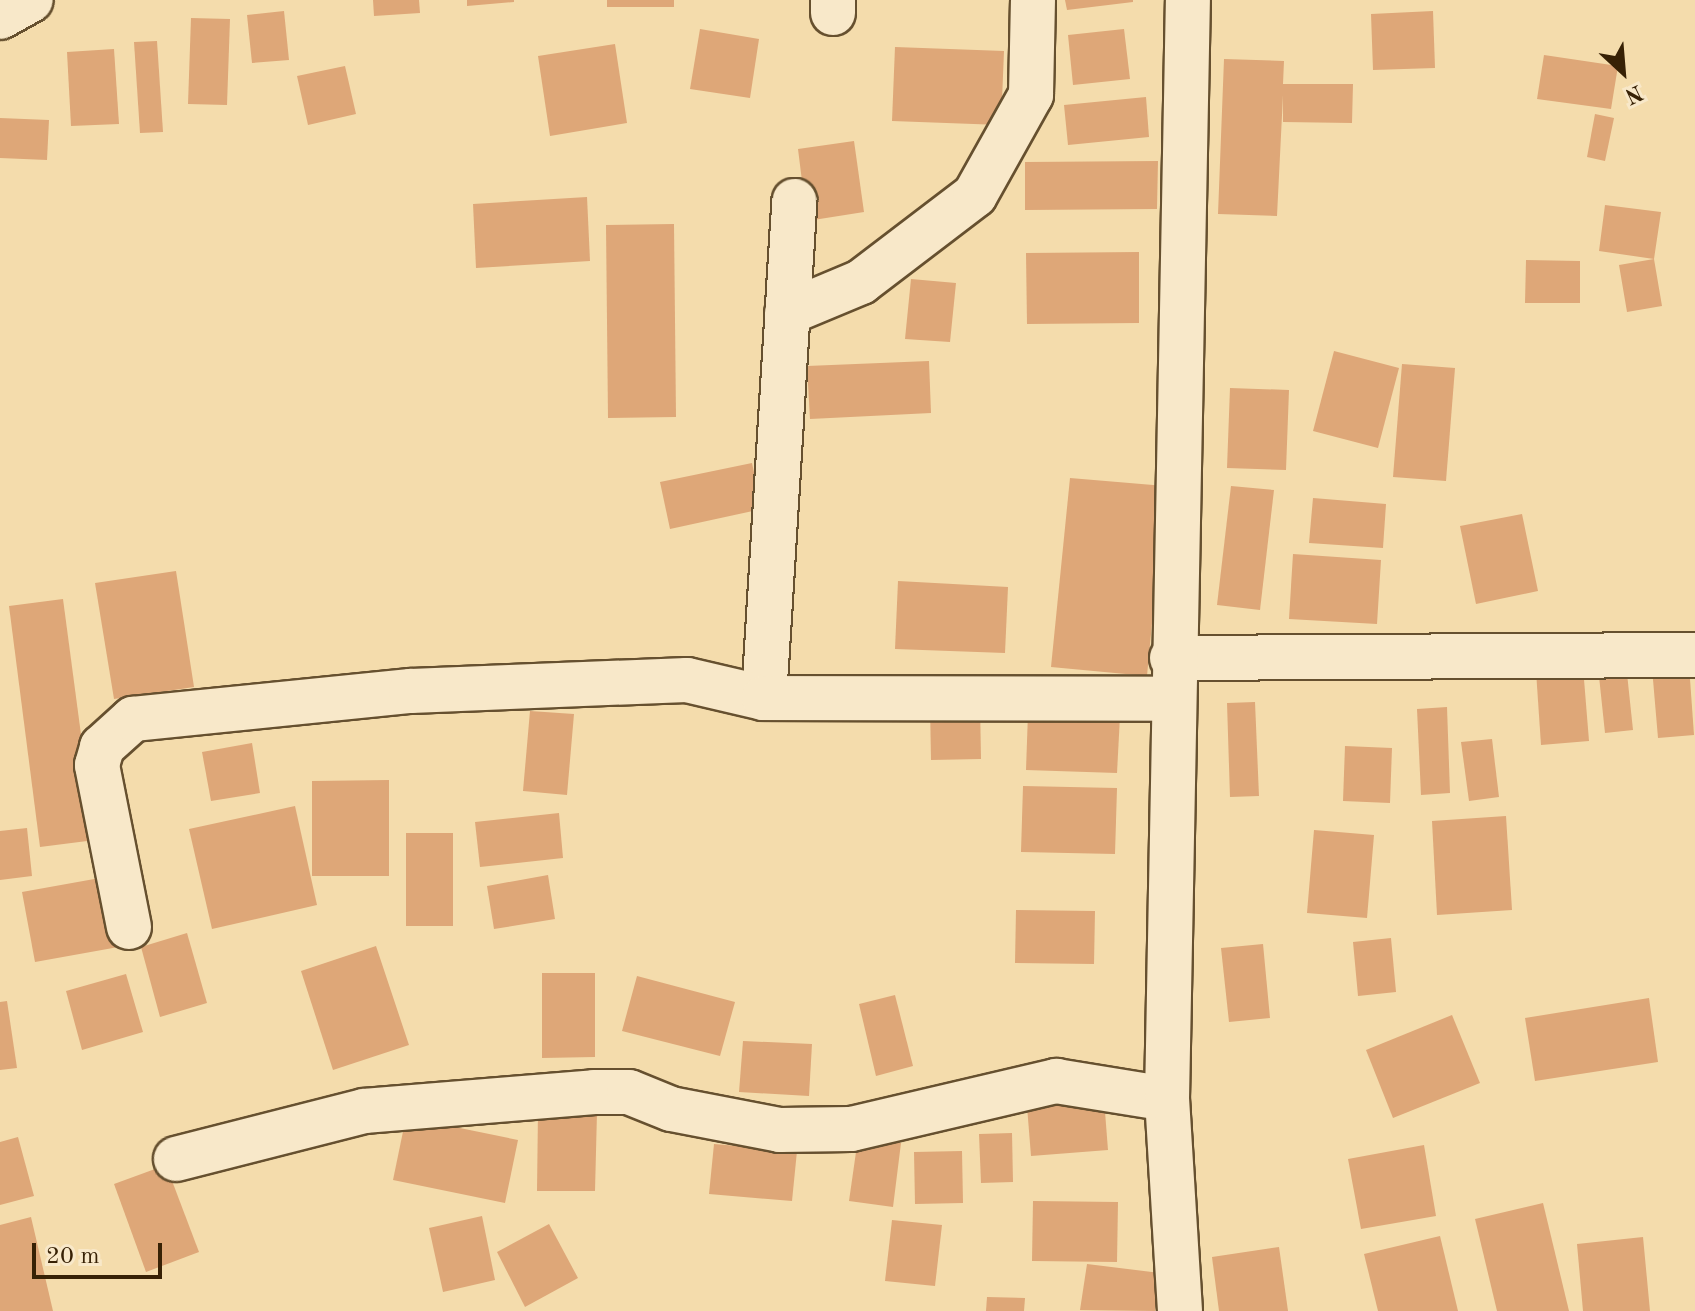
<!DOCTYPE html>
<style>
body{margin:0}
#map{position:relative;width:1695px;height:1311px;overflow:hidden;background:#f4dcac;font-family:"Old Standard TT",serif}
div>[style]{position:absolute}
.building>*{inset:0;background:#dea778}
.roads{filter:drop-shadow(2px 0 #66502f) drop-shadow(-2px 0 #66502f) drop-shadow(0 2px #66502f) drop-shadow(0 -2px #66502f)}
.minor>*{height:44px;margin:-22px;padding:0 22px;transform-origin:22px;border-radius:22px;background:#f8e8c9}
.tertiary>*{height:44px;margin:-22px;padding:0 22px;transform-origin:22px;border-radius:22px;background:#f8e8c9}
span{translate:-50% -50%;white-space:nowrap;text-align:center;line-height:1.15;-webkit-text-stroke:6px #f8e8c9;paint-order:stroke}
.north{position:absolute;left:1583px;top:32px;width:80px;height:80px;-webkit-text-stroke:6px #f8e8c9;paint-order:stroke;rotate:154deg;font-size:22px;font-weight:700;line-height:32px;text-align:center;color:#372105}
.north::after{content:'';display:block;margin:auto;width:28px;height:36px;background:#372105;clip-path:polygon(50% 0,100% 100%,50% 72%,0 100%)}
.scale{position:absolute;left:32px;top:1243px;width:130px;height:36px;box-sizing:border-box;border:4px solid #372105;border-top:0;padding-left:10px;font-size:24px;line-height:28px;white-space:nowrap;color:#372105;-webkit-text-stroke:6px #f8e8c9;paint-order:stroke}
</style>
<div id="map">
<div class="building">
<i style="clip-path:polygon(373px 0,419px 0,420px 13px,374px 16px)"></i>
<i style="clip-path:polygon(467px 0,514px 0,514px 2px,467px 6px)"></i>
<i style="clip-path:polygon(607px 0,674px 0,674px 7px,607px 7px)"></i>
<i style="clip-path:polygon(1065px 0,1133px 0,1133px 2px,1067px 10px)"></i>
<i style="clip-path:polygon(284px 11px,289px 60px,252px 63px,247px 15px)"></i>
<i style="clip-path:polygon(1433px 11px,1435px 68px,1373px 70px,1371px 14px)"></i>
<i style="clip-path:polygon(191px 18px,230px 19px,227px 105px,188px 104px)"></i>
<i style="clip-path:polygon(700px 29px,759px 39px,750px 98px,690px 89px)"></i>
<i style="clip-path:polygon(1124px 29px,1130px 79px,1073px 85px,1068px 35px)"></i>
<i style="clip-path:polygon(157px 41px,163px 132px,140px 133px,134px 42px)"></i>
<i style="clip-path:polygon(615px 44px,627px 123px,550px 136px,538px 56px)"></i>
<i style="clip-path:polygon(895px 47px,1004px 51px,1001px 125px,892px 121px)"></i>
<i style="clip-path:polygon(114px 49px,119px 124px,71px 126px,67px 52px)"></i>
<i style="clip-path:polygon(1544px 55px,1618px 66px,1611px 109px,1537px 99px)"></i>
<i style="clip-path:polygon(1224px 59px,1284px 61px,1283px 84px,1353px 84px,1352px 123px,1283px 122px,1283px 95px,1277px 216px,1218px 214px)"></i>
<i style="clip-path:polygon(345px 66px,356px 114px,308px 125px,297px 76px)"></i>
<i style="clip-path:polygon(1146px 97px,1149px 137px,1068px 145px,1064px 105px)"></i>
<i style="clip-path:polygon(1595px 114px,1614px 118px,1605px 161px,1587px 157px)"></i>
<i style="clip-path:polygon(0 118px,49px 120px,47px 160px,0 158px)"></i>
<i style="clip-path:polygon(854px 141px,864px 212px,807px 221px,798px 149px)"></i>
<i style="clip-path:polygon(1158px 161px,1157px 209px,1025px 210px,1025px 162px)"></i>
<i style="clip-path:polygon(587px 197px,590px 261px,476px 268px,473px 204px)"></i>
<i style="clip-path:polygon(1605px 205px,1661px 212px,1654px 259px,1662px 306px,1627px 312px,1619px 265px,1654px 259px,1599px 251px)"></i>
<i style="clip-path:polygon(674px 224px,676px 417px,608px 418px,606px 225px)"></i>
<i style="clip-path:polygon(1139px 252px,1139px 323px,1027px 324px,1026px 253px)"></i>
<i style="clip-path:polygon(1526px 260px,1580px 261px,1580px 303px,1525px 303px)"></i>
<i style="clip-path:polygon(911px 279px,956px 283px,950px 342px,905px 339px)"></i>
<i style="clip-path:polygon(1334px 351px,1399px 368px,1378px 448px,1313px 431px)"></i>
<i style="clip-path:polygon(929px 361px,931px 413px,810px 419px,807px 366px)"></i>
<i style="clip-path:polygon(1402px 364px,1455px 368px,1446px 481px,1393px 477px)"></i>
<i style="clip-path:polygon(1230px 388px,1289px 390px,1286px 470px,1227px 468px)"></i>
<i style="clip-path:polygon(752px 463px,762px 509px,670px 529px,660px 482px)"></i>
<i style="clip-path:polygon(1070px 478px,1165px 486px,1147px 676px,1051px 667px)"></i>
<i style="clip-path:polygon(1231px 486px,1274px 490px,1260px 610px,1217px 605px)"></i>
<i style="clip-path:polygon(1313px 498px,1386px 504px,1383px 548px,1309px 543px)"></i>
<i style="clip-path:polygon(1522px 514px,1538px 591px,1476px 604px,1460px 526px)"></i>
<i style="clip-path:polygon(1293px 554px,1381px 560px,1377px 624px,1289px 619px)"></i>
<i style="clip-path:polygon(176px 571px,194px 687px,114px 699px,95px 583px)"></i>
<i style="clip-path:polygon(898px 581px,1008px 587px,1005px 653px,895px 649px)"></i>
<i style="clip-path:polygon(63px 599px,95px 840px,40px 847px,9px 606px)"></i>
<i style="clip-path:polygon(1626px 664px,1633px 730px,1605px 733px,1598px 667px)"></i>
<i style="clip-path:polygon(1689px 665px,1694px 735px,1658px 738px,1652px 668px)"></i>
<i style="clip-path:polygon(1583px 667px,1589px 741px,1541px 745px,1536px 671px)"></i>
<i style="clip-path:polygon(1255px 702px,1259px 796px,1230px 797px,1227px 703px)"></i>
<i style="clip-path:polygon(980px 704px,981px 759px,931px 760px,930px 705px)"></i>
<i style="clip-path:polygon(1447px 707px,1450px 793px,1421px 795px,1417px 709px)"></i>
<i style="clip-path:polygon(530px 711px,574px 714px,567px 795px,523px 791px)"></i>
<i style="clip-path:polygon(1028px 713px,1120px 716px,1117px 773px,1026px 770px)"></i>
<i style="clip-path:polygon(1492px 739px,1499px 797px,1469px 801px,1461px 742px)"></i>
<i style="clip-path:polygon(252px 743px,260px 793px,211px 801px,202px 752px)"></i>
<i style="clip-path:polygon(1345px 746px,1392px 748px,1390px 803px,1343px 801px)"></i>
<i style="clip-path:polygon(389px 780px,389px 876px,312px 876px,312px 781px)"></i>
<i style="clip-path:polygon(1023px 786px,1117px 788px,1115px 854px,1021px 852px)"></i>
<i style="clip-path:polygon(295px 806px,317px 905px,212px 929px,189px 829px)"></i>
<i style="clip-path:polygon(559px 813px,563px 858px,480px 867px,475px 822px)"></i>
<i style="clip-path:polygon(1506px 816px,1512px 910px,1437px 915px,1432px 821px)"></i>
<i style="clip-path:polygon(27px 828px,32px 876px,0 880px,0 831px)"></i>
<i style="clip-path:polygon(1314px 830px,1374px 835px,1367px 918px,1307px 913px)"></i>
<i style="clip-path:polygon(406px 833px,453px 833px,453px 926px,406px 926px)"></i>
<i style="clip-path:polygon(548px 875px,555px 919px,494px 929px,487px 886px)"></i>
<i style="clip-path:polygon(111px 876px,124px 946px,35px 962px,22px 892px)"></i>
<i style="clip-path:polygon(1016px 910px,1095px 911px,1094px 964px,1015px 963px)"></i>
<i style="clip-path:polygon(187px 933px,207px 1003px,160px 1017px,141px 947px)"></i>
<i style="clip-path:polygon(1391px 938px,1396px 992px,1358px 996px,1353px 942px)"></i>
<i style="clip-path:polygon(1263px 944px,1270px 1018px,1229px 1022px,1221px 948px)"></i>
<i style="clip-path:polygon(376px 946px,409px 1045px,333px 1070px,301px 971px)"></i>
<i style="clip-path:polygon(542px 973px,595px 973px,595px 1057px,542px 1058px)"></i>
<i style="clip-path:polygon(126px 974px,143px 1032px,82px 1050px,66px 991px)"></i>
<i style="clip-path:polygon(637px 976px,735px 1002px,720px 1056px,622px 1031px)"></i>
<i style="clip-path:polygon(895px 995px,913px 1066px,876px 1076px,859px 1004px)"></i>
<i style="clip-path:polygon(1649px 998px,1658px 1062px,1535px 1081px,1525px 1018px)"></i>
<i style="clip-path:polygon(7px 1001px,17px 1068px,0 1070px,0 1002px)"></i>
<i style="clip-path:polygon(1452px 1015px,1480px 1083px,1393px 1118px,1366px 1050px)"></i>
<i style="clip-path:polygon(743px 1041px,812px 1044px,809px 1096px,739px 1092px)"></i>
<i style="clip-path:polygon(1104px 1099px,1108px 1150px,1031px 1156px,1027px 1106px)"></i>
<i style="clip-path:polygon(538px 1111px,597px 1112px,595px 1191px,537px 1191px)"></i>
<i style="clip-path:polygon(406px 1117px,518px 1140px,505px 1203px,393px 1180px)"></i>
<i style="clip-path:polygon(1012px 1133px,1013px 1182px,981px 1183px,979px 1134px)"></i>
<i style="clip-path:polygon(18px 1137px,34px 1196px,0 1205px,0 1142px)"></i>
<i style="clip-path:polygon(858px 1138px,901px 1143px,893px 1207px,849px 1201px)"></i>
<i style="clip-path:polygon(714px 1144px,797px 1151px,792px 1201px,709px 1194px)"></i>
<i style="clip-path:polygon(1424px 1145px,1436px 1216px,1361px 1229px,1348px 1159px)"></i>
<i style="clip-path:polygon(962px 1151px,963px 1203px,915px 1204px,914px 1152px)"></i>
<i style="clip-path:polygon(166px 1165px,199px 1252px,146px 1272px,114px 1184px)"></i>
<i style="clip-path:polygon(1033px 1201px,1118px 1202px,1117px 1262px,1032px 1261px)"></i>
<i style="clip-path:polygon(1543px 1203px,1569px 1311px,1497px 1311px,1475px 1219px)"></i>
<i style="clip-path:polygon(482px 1216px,495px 1280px,443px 1292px,429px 1228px)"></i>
<i style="clip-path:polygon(31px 1217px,53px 1311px,0 1311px,0 1225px)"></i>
<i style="clip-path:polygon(892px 1220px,942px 1225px,935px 1286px,885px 1281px)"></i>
<i style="clip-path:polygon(549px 1224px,578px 1278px,525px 1307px,497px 1252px)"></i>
<i style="clip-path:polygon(1440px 1236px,1458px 1311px,1378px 1311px,1364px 1254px)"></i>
<i style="clip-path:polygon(1643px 1237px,1650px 1311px,1583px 1311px,1577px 1244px)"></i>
<i style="clip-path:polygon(1279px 1247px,1288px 1311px,1219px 1311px,1212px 1257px)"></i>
<i style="clip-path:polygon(1087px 1264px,1160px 1273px,1155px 1311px,1080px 1310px)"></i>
<i style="clip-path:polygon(987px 1297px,1025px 1298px,1024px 1311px,986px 1311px)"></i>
</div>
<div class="roads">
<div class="minor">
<i style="left:833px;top:0;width:13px;rotate:90deg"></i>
<i style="left:0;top:17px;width:35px;rotate:-29deg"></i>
<i style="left:787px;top:313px;width:80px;rotate:-22.7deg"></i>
<i style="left:861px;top:282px;width:143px;rotate:-37.3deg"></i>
<i style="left:975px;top:195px;width:115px;rotate:-60.8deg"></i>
<i style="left:1031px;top:95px;width:95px;rotate:-88.8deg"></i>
<i style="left:1172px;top:658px;width:523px;rotate:-0.33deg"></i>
<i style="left:764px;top:698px;width:498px;rotate:-86.5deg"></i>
<i style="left:129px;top:927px;width:165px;rotate:-101.2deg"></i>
<i style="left:97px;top:765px;width:19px;rotate:-74deg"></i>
<i style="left:102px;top:747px;width:42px;rotate:-42.1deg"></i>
<i style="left:133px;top:719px;width:279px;rotate:-5.8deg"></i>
<i style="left:411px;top:691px;width:276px;rotate:-2.3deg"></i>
<i style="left:687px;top:680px;width:79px;rotate:13.2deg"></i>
<i style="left:764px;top:698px;width:407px;rotate:0.1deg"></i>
<i style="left:176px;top:1159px;width:194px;rotate:-14.3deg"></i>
<i style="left:364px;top:1111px;width:231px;rotate:-4.7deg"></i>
<i style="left:594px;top:1092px;width:35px"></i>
<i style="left:629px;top:1092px;width:45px;rotate:22deg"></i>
<i style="left:671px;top:1109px;width:111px;rotate:10.9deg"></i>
<i style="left:780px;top:1130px;width:71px;rotate:-0.8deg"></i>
<i style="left:851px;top:1129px;width:211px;rotate:-13.2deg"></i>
<i style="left:1056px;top:1081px;width:112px;rotate:9.2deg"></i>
</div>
<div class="tertiary">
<i style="left:1180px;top:1311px;width:212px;rotate:-93.5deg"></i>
<i style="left:1167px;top:1099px;width:1099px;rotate:-88.91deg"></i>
</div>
</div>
<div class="north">N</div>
<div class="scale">20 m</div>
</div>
